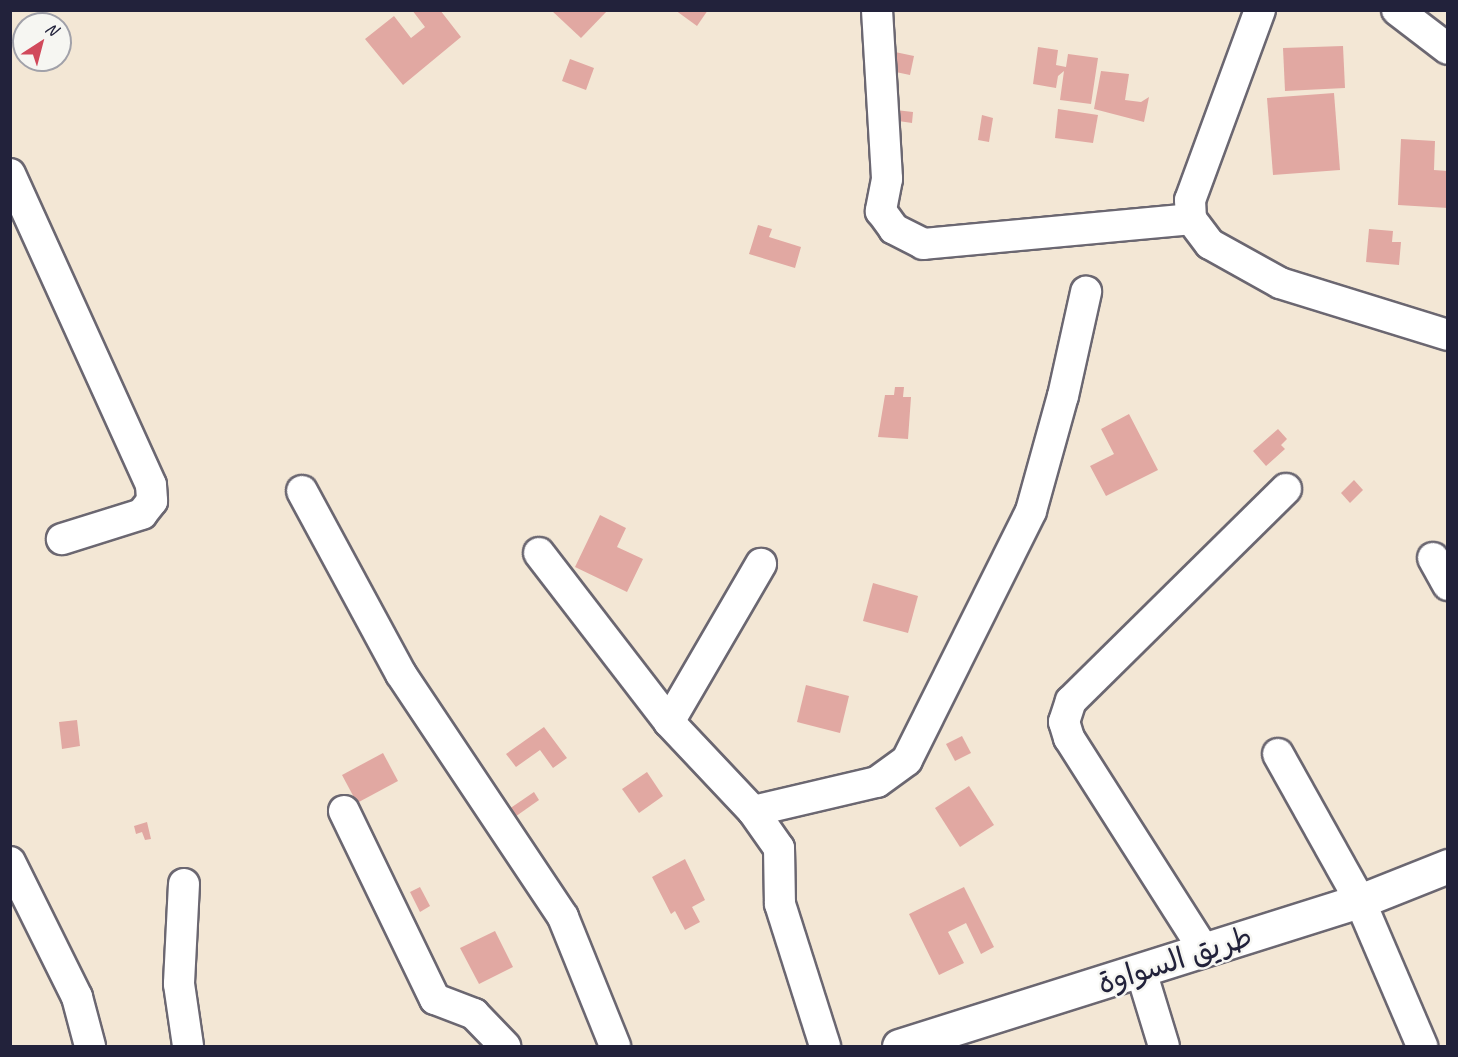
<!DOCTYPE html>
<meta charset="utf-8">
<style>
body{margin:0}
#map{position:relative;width:1458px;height:1057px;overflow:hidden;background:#f3e7d5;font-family:Caveat,"Playpen Sans Arabic",sans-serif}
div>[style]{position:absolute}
.building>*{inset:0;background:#e1a8a2}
.roads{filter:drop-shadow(2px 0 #6b6771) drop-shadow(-2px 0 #6b6771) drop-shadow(0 2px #6b6771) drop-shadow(0 -2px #6b6771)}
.minor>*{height:30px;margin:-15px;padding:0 15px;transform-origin:15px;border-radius:15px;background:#fff}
.tertiary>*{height:33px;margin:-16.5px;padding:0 16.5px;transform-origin:16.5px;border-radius:16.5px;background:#fff}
span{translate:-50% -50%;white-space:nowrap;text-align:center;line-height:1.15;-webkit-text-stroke:5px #f6f6f2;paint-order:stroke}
.street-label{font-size:30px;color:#22223b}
.frame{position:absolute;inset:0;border:12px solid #22223b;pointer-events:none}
.north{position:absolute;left:12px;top:12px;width:60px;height:60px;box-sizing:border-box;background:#f6f6f2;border:2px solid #a1a1a9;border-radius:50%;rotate:36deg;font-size:16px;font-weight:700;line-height:24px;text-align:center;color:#22223b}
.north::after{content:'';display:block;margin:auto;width:21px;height:27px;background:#d1495b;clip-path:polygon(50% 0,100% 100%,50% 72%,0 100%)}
</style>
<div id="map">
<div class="building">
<i style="clip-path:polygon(412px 10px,440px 10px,461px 37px,403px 85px,365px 39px,394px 16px,411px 38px,425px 27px)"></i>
<i style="clip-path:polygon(551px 10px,608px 10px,581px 38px)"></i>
<i style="clip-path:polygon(675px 10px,708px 10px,697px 26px)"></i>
<i style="clip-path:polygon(1343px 46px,1345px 88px,1285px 91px,1283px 48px)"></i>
<i style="clip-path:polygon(1038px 47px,1058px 50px,1056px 65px,1066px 67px,1068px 54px,1098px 58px,1091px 104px,1060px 100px,1064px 71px,1058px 76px,1056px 88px,1033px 84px)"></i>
<i style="clip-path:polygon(895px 52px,914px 56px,910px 75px,891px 71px)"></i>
<i style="clip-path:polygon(570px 59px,594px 68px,586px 90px,562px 81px)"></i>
<i style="clip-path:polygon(1101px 71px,1129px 74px,1125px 100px,1141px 102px,1149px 97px,1144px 122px,1094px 109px)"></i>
<i style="clip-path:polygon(1334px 93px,1340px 170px,1273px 175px,1267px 98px)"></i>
<i style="clip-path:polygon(887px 109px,913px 112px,912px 123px,885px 119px)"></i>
<i style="clip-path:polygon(1058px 109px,1098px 115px,1093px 143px,1055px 138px)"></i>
<i style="clip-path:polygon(982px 115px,993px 118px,989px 142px,978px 140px)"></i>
<i style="clip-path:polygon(1401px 139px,1435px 141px,1434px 170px,1448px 171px,1448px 208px,1398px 205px)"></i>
<i style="clip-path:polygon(758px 225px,772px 229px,769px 237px,801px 247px,795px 268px,749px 254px)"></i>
<i style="clip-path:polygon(1369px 229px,1393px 231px,1392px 242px,1401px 242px,1399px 265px,1366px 262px)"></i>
<i style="clip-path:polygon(895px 387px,904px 387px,903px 397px,911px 397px,908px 439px,878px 437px,885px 395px,894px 395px)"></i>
<i style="clip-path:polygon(1129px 414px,1158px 470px,1106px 496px,1090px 466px,1114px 454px,1101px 429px)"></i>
<i style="clip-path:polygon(1278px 429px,1287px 439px,1281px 445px,1285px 449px,1266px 466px,1253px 451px)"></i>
<i style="clip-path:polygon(1354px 480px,1363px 490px,1350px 503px,1341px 493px)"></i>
<i style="clip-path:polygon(600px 515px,626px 528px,617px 547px,643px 559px,627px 592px,575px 567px)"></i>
<i style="clip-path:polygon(873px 583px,918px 596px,908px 633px,863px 621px)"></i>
<i style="clip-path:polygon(806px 685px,849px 696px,840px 733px,797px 722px)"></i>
<i style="clip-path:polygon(77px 720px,80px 746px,62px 749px,59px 722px)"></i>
<i style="clip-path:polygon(544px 727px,567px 758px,553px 768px,540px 750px,516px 767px,506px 754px)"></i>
<i style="clip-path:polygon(962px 736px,971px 753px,955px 761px,946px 744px)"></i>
<i style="clip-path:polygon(383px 753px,398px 781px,357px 803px,342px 775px)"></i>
<i style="clip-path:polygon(647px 772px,663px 796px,639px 813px,622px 789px)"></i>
<i style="clip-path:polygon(969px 786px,994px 825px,960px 847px,935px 808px)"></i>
<i style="clip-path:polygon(534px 792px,539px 800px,512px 819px,506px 811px)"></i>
<i style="clip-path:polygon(147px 822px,151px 839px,145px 840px,142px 832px,136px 834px,134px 826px)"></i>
<i style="clip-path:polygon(685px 859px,705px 900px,692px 907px,700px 922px,685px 930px,675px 911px,671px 914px,652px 877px)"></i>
<i style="clip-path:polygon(420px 887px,430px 906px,420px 912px,410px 892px)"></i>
<i style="clip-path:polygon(964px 887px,994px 947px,981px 954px,966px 923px,948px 932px,964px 963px,939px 975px,909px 914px)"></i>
<i style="clip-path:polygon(495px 931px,513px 967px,479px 984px,460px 948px)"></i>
</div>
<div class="roads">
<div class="minor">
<i style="left:877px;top:10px;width:169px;rotate:86.6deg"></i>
<i style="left:887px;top:179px;width:33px;rotate:101deg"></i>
<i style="left:881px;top:211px;width:22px;rotate:54deg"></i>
<i style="left:894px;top:229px;width:33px;rotate:27deg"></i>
<i style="left:923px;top:244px;width:269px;rotate:-5.3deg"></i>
<i style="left:1260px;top:10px;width:202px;rotate:110.2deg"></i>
<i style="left:1190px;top:200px;width:19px;rotate:87deg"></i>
<i style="left:1191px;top:219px;width:31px;rotate:53deg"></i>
<i style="left:1210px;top:244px;width:80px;rotate:29.1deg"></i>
<i style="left:1280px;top:283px;width:176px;rotate:17.2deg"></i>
<i style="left:1397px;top:10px;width:64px;rotate:37.4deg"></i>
<i style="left:10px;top:174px;width:341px;rotate:65.6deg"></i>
<i style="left:151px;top:485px;width:16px;rotate:86deg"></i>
<i style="left:152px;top:501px;width:16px;rotate:128deg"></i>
<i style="left:142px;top:514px;width:84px;rotate:162.6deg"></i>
<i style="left:302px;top:491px;width:208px;rotate:61.6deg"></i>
<i style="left:401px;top:674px;width:292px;rotate:56.3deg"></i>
<i style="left:563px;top:917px;width:139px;rotate:68deg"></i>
<i style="left:539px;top:553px;width:213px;rotate:52.4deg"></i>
<i style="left:669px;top:722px;width:122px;rotate:46.7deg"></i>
<i style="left:753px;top:811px;width:45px;rotate:54.9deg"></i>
<i style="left:779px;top:848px;width:56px;rotate:89deg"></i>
<i style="left:780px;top:904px;width:149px;rotate:72.4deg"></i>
<i style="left:1433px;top:558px;width:31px;rotate:61deg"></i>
<i style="left:669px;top:722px;width:183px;rotate:-59.8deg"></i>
<i style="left:1278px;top:754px;width:168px;rotate:60.8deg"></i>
<i style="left:1360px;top:901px;width:158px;rotate:66.8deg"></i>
<i style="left:344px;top:811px;width:209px;rotate:64.2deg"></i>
<i style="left:435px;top:999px;width:42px;rotate:21deg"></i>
<i style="left:474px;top:1014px;width:45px;rotate:45.9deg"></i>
<i style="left:753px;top:811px;width:127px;rotate:-13.2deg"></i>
<i style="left:877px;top:782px;width:37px;rotate:-36deg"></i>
<i style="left:907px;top:760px;width:278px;rotate:-63.5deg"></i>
<i style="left:1031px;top:511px;width:119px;rotate:-74.5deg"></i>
<i style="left:1063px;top:396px;width:107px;rotate:-77.5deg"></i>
<i style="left:10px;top:862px;width:151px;rotate:63.6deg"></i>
<i style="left:77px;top:997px;width:51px;rotate:75.1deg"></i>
<i style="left:184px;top:884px;width:100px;rotate:92.9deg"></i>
<i style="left:179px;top:984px;width:63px;rotate:81.7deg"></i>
<i style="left:1204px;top:950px;width:251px;rotate:-122.5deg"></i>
<i style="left:1069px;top:738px;width:17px;rotate:-107deg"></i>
<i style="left:1064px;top:722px;width:22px;rotate:-72deg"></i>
<i style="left:1071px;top:701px;width:302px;rotate:-44.6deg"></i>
<i style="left:1141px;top:971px;width:78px;rotate:73deg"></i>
</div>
<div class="tertiary">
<i style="left:899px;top:1046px;width:483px;rotate:-17.5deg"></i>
<i style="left:1360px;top:901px;width:95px;rotate:-21.7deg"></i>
</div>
</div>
<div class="street-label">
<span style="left:1175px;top:960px;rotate:-18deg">طريق السواوة</span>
</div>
<div class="frame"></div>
<div class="north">N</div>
</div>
